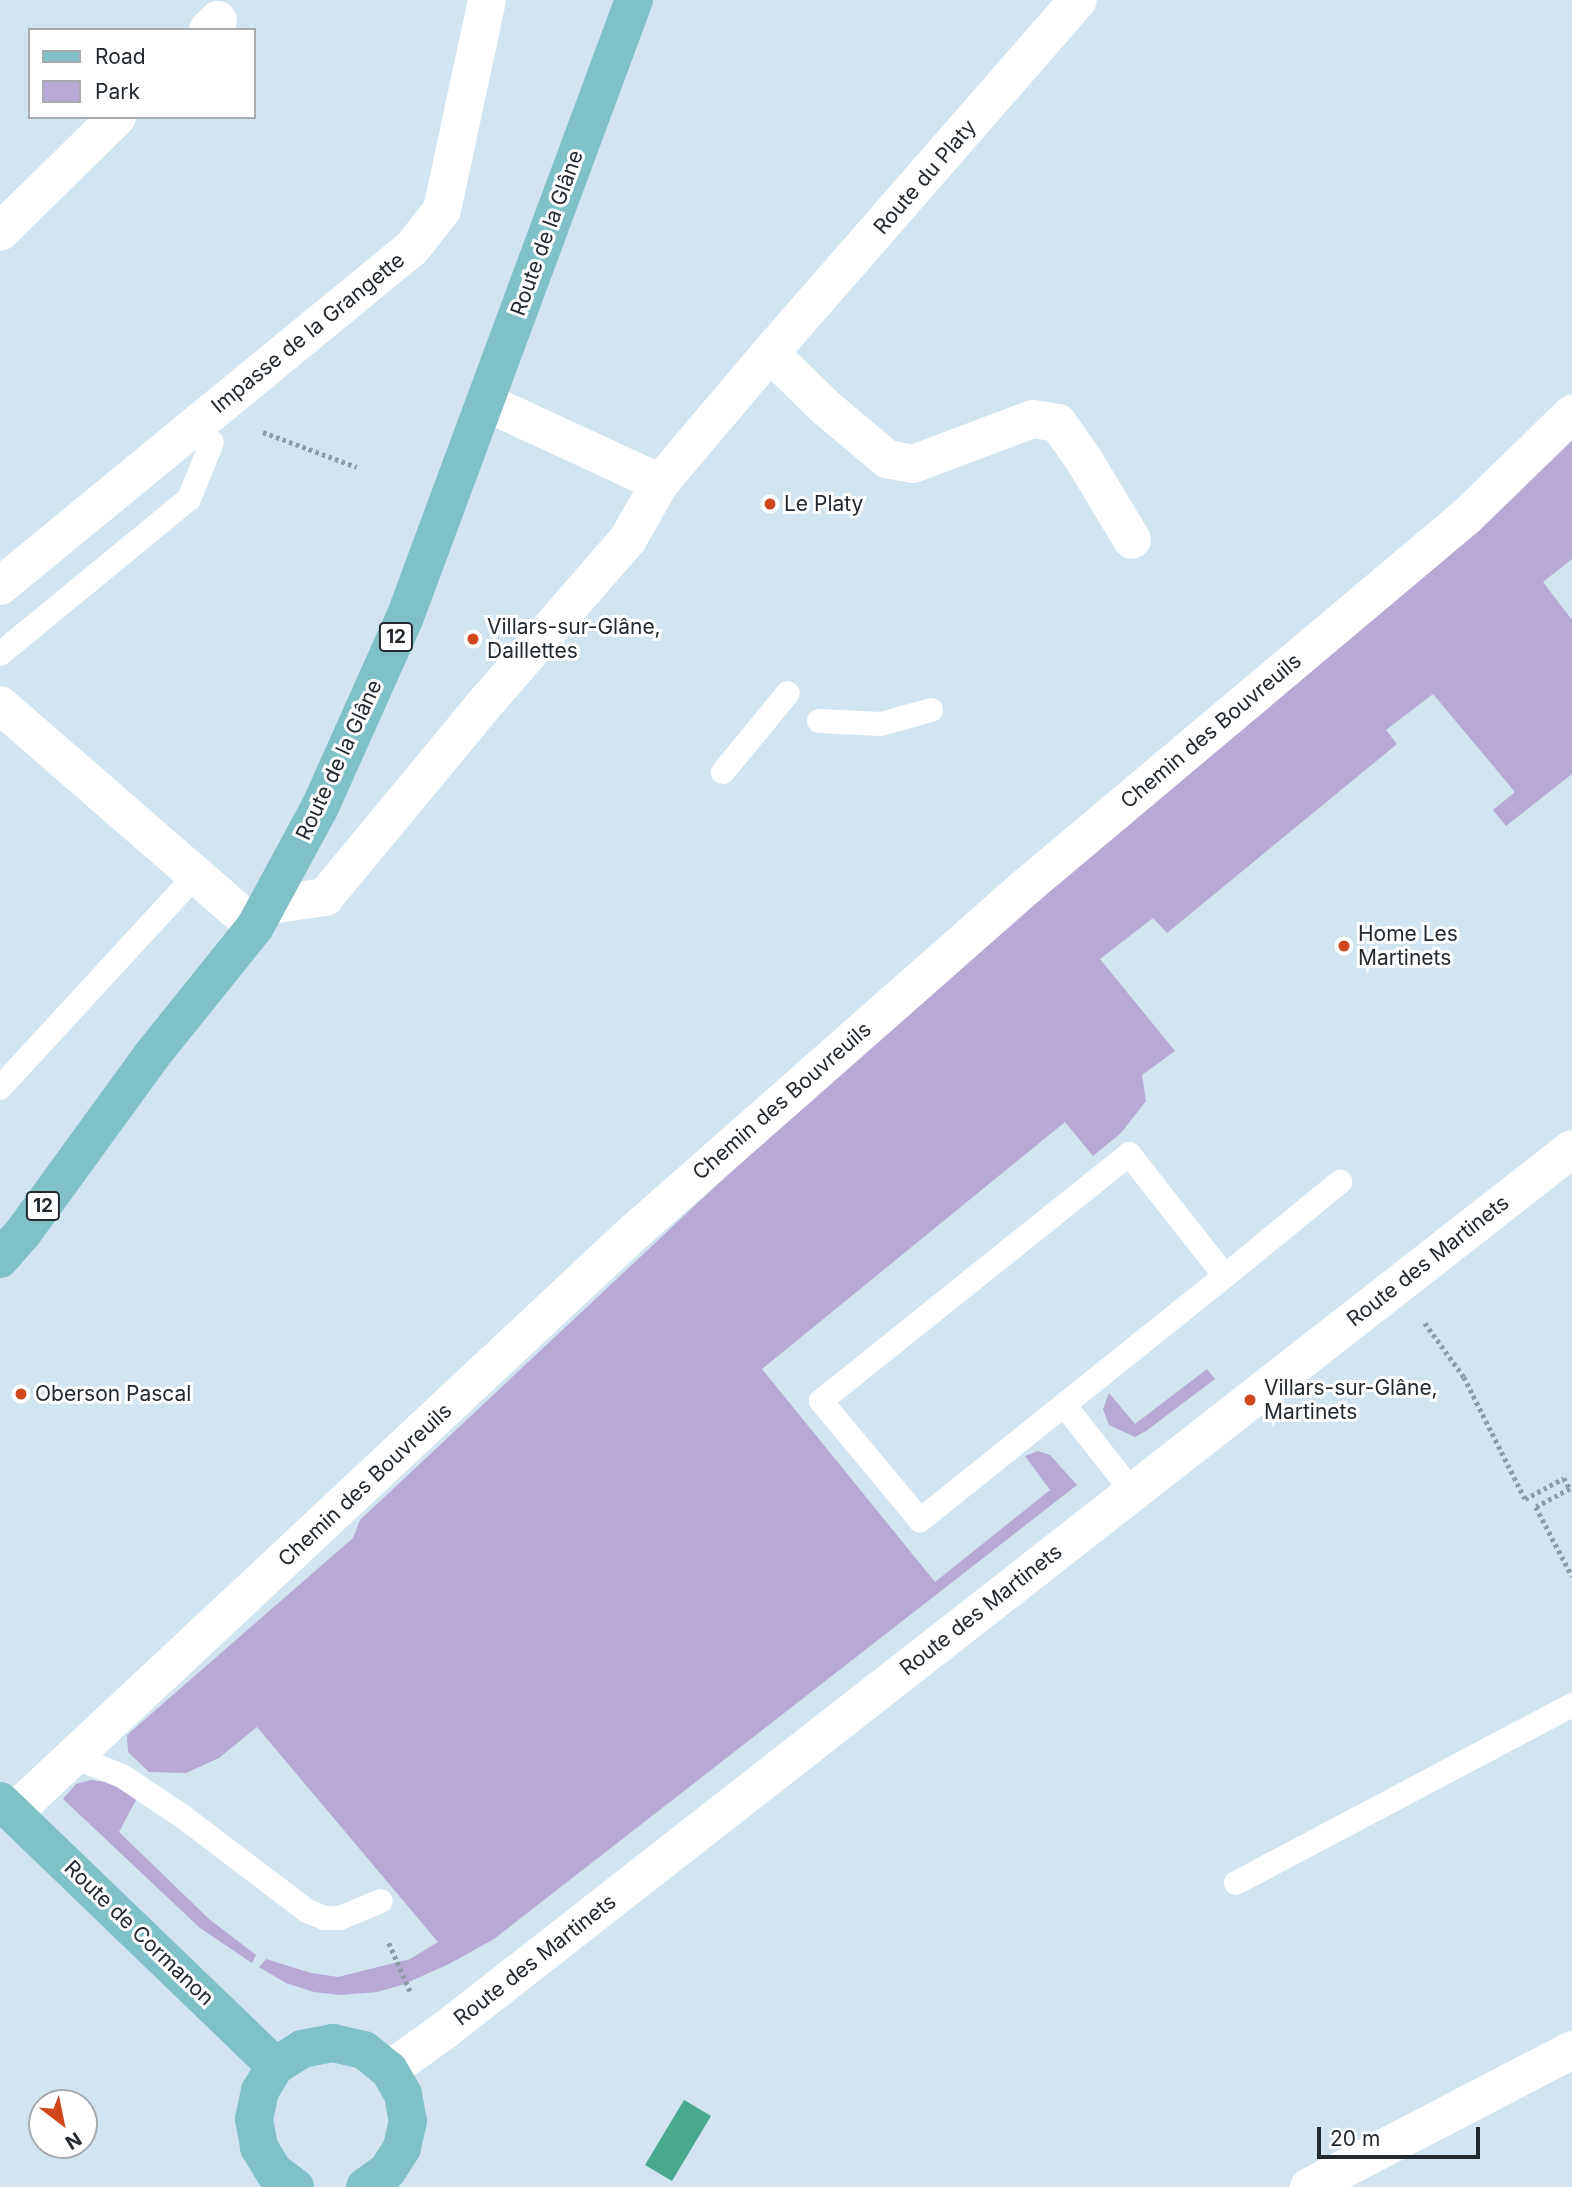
<!DOCTYPE html>
<meta charset="utf-8">
<style>
body{margin:0}
#map{position:relative;width:1572px;height:2187px;overflow:hidden;background:#d1e4f0;font-family:Inter,sans-serif}
div>[style]{position:absolute}
.green>*{inset:0;background:#b7a8d5}
.water>*{inset:0;background:#49a98d}
.path>*{height:4.5px;margin-top:-2.25px;transform-origin:0;background:repeating-linear-gradient(90deg,#8d9ba4 0 3.5px,transparent 0 7px)}
.lane>*{height:24px;margin:-12px;padding:0 12px;transform-origin:12px;border-radius:12px;background:#fff}
.street>*{height:38px;margin:-19px;padding:0 19px;transform-origin:19px;border-radius:19px;background:#fff}
.primary>*{height:38px;margin:-19px;padding:0 19px;transform-origin:19px;border-radius:19px;background:#7fc1c7}
.dots>*{width:19px;height:19px;translate:-50% -50%;box-sizing:border-box;border:4px solid #fff;border-radius:50%}
span{translate:-50% -50%;white-space:nowrap;text-align:center;line-height:1.15;-webkit-text-stroke:6px #fff;paint-order:stroke}
.shield-label span{padding:2px 5px;background:#fff;border:2px solid;border-radius:5px;-webkit-text-stroke-width:0}
.shield-label{font-size:19px;color:#232a2f;font-weight:700}
.street-label{font-size:21px;color:#232a2f}
.poi-label{font-size:21px;color:#232a2f}
.left{translate:0 -50%;text-align:left}
.legend{position:absolute;left:28px;top:28px;width:228px;height:91px;box-sizing:border-box;background:#fff;border:2px solid #a7aaac;margin:0;padding:9px 12px;list-style:none;font-size:21px;color:#232a2f}
.legend li{display:flex;align-items:center;gap:14px;height:35px}
.legend b{width:35px;border:2px solid #a7aaac}
.north{position:absolute;left:28px;top:2089px;width:70px;height:70px;box-sizing:border-box;background:#fff;border:2px solid #a7aaac;border-radius:50%;rotate:148deg;font-size:19px;font-weight:700;line-height:28px;text-align:center;color:#232a2f}
.north::after{content:'';display:block;margin:auto;width:24px;height:32px;background:#d0471d;clip-path:polygon(50% 0,100% 100%,50% 72%,0 100%)}
.scale{position:absolute;left:1317px;top:2127px;width:163px;height:32px;box-sizing:border-box;border:4px solid #232a2f;border-top:0;padding-left:9px;font-size:21px;line-height:24px;white-space:nowrap;color:#232a2f;-webkit-text-stroke:5px #fff;paint-order:stroke}
</style>
<div id="map">
<div class="green">
<i style="clip-path:polygon(1572px 428px,1572px 559px,1543px 582px,1572px 620px,1572px 774px,1506px 826px,1493px 810px,1515px 792px,1433px 694px,1386px 730px,1397px 744px,1167px 933px,1153px 918px,1100px 959px,1175px 1051px,1142px 1075px,1146px 1101px,1121px 1133px,1093px 1156px,1065px 1122px,762px 1369px,935px 1582px,1050px 1490px,1025px 1456px,1038px 1451px,1050px 1455px,1077px 1485px,494px 1939px,449px 1964px,402px 1985px,377px 1992px,340px 1995px,314px 1992px,286px 1983px,259px 1967px,266px 1959px,311px 1973px,338px 1977px,410px 1959px,438px 1942px,257px 1727px,219px 1758px,186px 1773px,149px 1772px,128px 1752px,127px 1735px,353px 1538px,360px 1520px,1010px 910px)"></i>
<i style="clip-path:polygon(1207px 1369px,1215px 1379px,1146px 1431px,1135px 1437px,1109px 1425px,1103px 1409px,1109px 1393px,1135px 1424px)"></i>
<i style="clip-path:polygon(91px 1780px,113px 1783px,137px 1798px,119px 1832px,209px 1919px,256px 1955px,252px 1963px,200px 1928px,63px 1799px,76px 1784px)"></i>
</div>
<div class="water">
<i style="clip-path:polygon(684px 2100px,711px 2116px,672px 2181px,645px 2165px)"></i>
</div>
<div class="path">
<i style="left:263px;top:432px;width:100px;rotate:20.4deg"></i>
<i style="left:1425px;top:1323px;width:67px;rotate:54.2deg"></i>
<i style="left:1464px;top:1377px;width:136px;rotate:63.4deg"></i>
<i style="left:1525px;top:1499px;width:44px;rotate:-28.3deg"></i>
<i style="left:1564px;top:1478px;width:13px;rotate:61deg"></i>
<i style="left:1570px;top:1489px;width:38px;rotate:152deg"></i>
<i style="left:1536px;top:1507px;width:78px;rotate:62.4deg"></i>
<i style="left:389px;top:1943px;width:55px;rotate:66.3deg"></i>
</div>
<div class="lane">
<i style="left:0;top:654px;width:244px;rotate:-39.4deg"></i>
<i style="left:189px;top:499px;width:61px;rotate:-68deg"></i>
<i style="left:819px;top:721px;width:62px;rotate:2.8deg"></i>
<i style="left:881px;top:724px;width:52px;rotate:-15.6deg"></i>
<i style="left:723px;top:772px;width:102px;rotate:-50.6deg"></i>
<i style="left:0;top:1088px;width:288px;rotate:-47.4deg"></i>
<i style="left:1129px;top:1154px;width:155px;rotate:51.8deg"></i>
<i style="left:1225px;top:1276px;width:391px;rotate:141.3deg"></i>
<i style="left:920px;top:1520px;width:155px;rotate:-129.8deg"></i>
<i style="left:821px;top:1401px;width:395px;rotate:-38.7deg"></i>
<i style="left:1225px;top:1276px;width:149px;rotate:-39.3deg"></i>
<i style="left:1065px;top:1406px;width:108px;rotate:51.8deg"></i>
<i style="left:74px;top:1757px;width:52px;rotate:21.6deg"></i>
<i style="left:122px;top:1776px;width:72px;rotate:33.7deg"></i>
<i style="left:182px;top:1816px;width:157px;rotate:37.2deg"></i>
<i style="left:307px;top:1911px;width:18px;rotate:22deg"></i>
<i style="left:324px;top:1918px;width:16px"></i>
<i style="left:340px;top:1918px;width:44px;rotate:-22.5deg"></i>
<i style="left:1236px;top:1883px;width:380px;rotate:-27.9deg"></i>
</div>
<div class="street">
<i style="left:208px;top:30px;width:14px;rotate:-45deg"></i>
<i style="left:0;top:232px;width:164px;rotate:-44.5deg"></i>
<i style="left:770px;top:353px;width:76px;rotate:44.5deg"></i>
<i style="left:824px;top:406px;width:82px;rotate:40.1deg"></i>
<i style="left:887px;top:459px;width:26px;rotate:11deg"></i>
<i style="left:913px;top:464px;width:128px;rotate:-20.6deg"></i>
<i style="left:1033px;top:419px;width:25px;rotate:9deg"></i>
<i style="left:1058px;top:423px;width:45px;rotate:54.9deg"></i>
<i style="left:1084px;top:460px;width:93px;rotate:59deg"></i>
<i style="left:485px;top:402px;width:193px;rotate:24.8deg"></i>
<i style="left:660px;top:483px;width:170px;rotate:-49.8deg"></i>
<i style="left:770px;top:353px;width:468px;rotate:-48.9deg"></i>
<i style="left:0;top:586px;width:533px;rotate:-39.37deg"></i>
<i style="left:412px;top:248px;width:48px;rotate:-51.7deg"></i>
<i style="left:442px;top:210px;width:215px;rotate:-77.9deg"></i>
<i style="left:0;top:705px;width:338px;rotate:41deg"></i>
<i style="left:269px;top:905px;width:57px;rotate:-8.1deg"></i>
<i style="left:325px;top:897px;width:257px;rotate:-50.4deg"></i>
<i style="left:489px;top:699px;width:212px;rotate:-49deg"></i>
<i style="left:628px;top:539px;width:64px;rotate:-60.3deg"></i>
<i style="left:13px;top:1813px;width:848px;rotate:-43.09deg"></i>
<i style="left:632px;top:1234px;width:526px;rotate:-41.38deg"></i>
<i style="left:1027px;top:886px;width:573px;rotate:-40.05deg"></i>
<i style="left:1466px;top:517px;width:148px;rotate:-44.2deg"></i>
<i style="left:389px;top:2070px;width:69px;rotate:-35.5deg"></i>
<i style="left:445px;top:2030px;width:1430px;rotate:-38.02deg"></i>
<i style="left:1309px;top:2187px;width:297px;rotate:-27.5deg"></i>
</div>
<div class="primary">
<i style="left:0;top:1259px;width:33px;rotate:-49deg"></i>
<i style="left:22px;top:1234px;width:221px;rotate:-54deg"></i>
<i style="left:152px;top:1055px;width:164px;rotate:-51.2deg"></i>
<i style="left:255px;top:927px;width:136px;rotate:-61.6deg"></i>
<i style="left:320px;top:807px;width:208px;rotate:-65.9deg"></i>
<i style="left:405px;top:617px;width:658px;rotate:-69.64deg"></i>
<i style="left:0;top:1801px;width:382px;rotate:43.9deg"></i>
<i style="left:295px;top:2187px;width:26px;rotate:-144deg"></i>
<i style="left:274px;top:2172px;width:29px;rotate:-121deg"></i>
<i style="left:259px;top:2147px;width:28px;rotate:-100deg"></i>
<i style="left:254px;top:2119px;width:29px;rotate:-78deg"></i>
<i style="left:260px;top:2091px;width:29px;rotate:-59deg"></i>
<i style="left:275px;top:2066px;width:32px;rotate:-32deg"></i>
<i style="left:302px;top:2049px;width:32px;rotate:-11deg"></i>
<i style="left:333px;top:2043px;width:32px;rotate:13deg"></i>
<i style="left:364px;top:2050px;width:32px;rotate:39deg"></i>
<i style="left:389px;top:2070px;width:28px;rotate:60deg"></i>
<i style="left:403px;top:2094px;width:27px;rotate:80deg"></i>
<i style="left:408px;top:2121px;width:28px;rotate:103deg"></i>
<i style="left:402px;top:2148px;width:27px;rotate:123deg"></i>
<i style="left:387px;top:2171px;width:27px;rotate:144deg"></i>
</div>
<div class="dots">
<i style="left:770px;top:504px;background:#d0471d"></i>
<i style="left:473px;top:639px;background:#d0471d"></i>
<i style="left:1344px;top:946px;background:#d0471d"></i>
<i style="left:21px;top:1394px;background:#d0471d"></i>
<i style="left:1250px;top:1400px;background:#d0471d"></i>
</div>
<div class="shield-label">
<span style="left:396px;top:637px">12</span>
<span style="left:43px;top:1206px">12</span>
</div>
<div class="street-label">
<span style="left:925px;top:177px;rotate:-49deg">Route du Platy</span>
<span style="left:547px;top:233px;rotate:-70deg">Route de la Glâne</span>
<span style="left:308px;top:333px;rotate:-39deg">Impasse de la Grangette</span>
<span style="left:1211px;top:731px;rotate:-40deg">Chemin des Bouvreuils</span>
<span style="left:339px;top:760px;rotate:-65deg">Route de la Glâne</span>
<span style="left:782px;top:1101px;rotate:-41deg">Chemin des Bouvreuils</span>
<span style="left:1428px;top:1261px;rotate:-38deg">Route des Martinets</span>
<span style="left:365px;top:1485px;rotate:-43deg">Chemin des Bouvreuils</span>
<span style="left:981px;top:1610px;rotate:-38deg">Route des Martinets</span>
<span style="left:139px;top:1933px;rotate:44deg">Route de Cormanon</span>
<span style="left:535px;top:1960px;rotate:-38deg">Route des Martinets</span>
</div>
<div class="poi-label">
<span class="left" style="left:784px;top:504px">Le Platy</span>
<span class="left" style="left:487px;top:639px">Villars-sur-Glâne,<br>Daillettes</span>
<span class="left" style="left:1358px;top:946px">Home Les<br>Martinets</span>
<span class="left" style="left:1264px;top:1400px">Villars-sur-Glâne,<br>Martinets</span>
<span class="left" style="left:35px;top:1394px">Oberson Pascal</span>
</div>
<ul class="legend">
<li><b style="height:9px;background:#7fc1c7"></b>Road</li>
<li><b style="height:19px;background:#b7a8d5"></b>Park</li>
</ul>
<div class="north">N</div>
<div class="scale">20 m</div>
</div>
